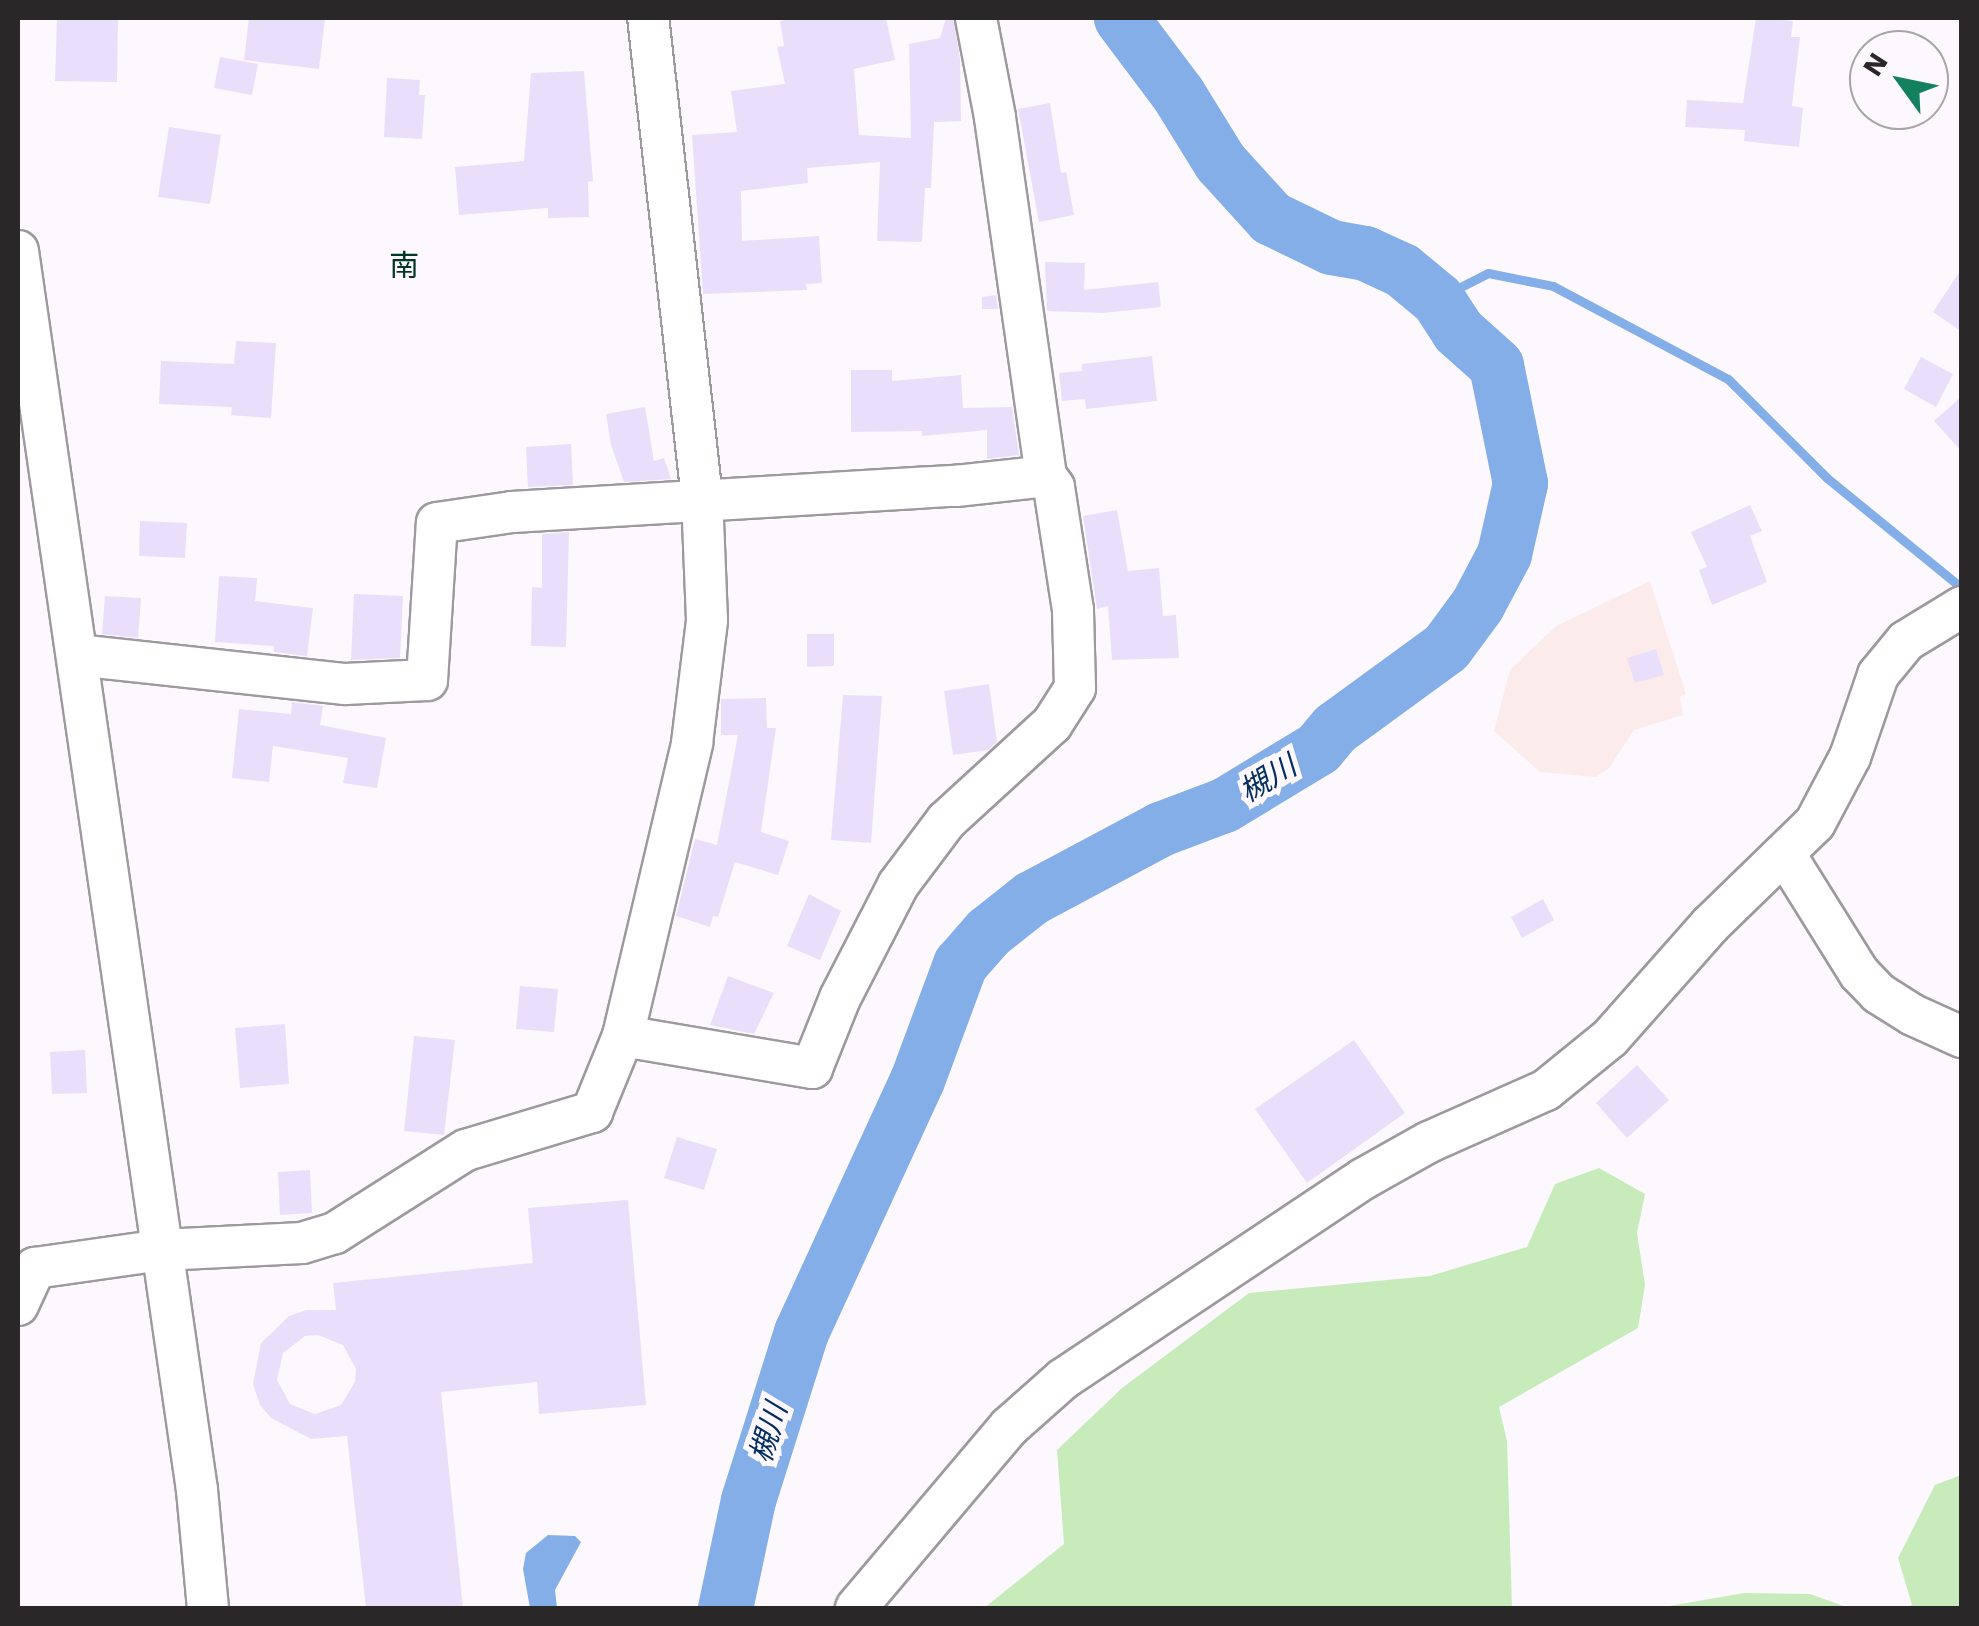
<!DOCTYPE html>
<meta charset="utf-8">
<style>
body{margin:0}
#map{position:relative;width:1979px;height:1626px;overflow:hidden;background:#fdf8fd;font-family:"Work Sans","Noto Sans JP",sans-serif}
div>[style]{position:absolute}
.industrial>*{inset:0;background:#fcebeb}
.green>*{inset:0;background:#c7ebbb}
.water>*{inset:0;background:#83aee8}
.stream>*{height:9px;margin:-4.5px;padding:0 4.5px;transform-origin:4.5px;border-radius:4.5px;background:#83aee8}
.river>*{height:55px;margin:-27.5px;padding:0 27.5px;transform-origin:27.5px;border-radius:27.5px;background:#83aee8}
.building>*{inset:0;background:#eadffa}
.roads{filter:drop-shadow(2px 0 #9e999e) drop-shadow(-2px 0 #9e999e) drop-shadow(0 2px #9e999e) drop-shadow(0 -2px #9e999e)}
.minor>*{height:40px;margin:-20px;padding:0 20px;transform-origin:20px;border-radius:20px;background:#fff}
span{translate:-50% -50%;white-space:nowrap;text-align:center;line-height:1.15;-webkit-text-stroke:10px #fdf8fd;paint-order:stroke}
.neighbourhood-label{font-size:30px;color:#033625}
.water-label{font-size:30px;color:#022e60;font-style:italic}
.frame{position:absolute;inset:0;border:20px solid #292728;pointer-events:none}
.north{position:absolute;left:1849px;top:30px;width:100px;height:100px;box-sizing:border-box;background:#fdf8fd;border:2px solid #a8a4a8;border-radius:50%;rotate:303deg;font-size:28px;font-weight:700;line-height:40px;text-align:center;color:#292728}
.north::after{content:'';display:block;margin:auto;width:35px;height:45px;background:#13815e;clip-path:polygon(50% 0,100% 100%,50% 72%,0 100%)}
</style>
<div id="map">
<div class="industrial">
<i style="clip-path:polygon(1650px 581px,1686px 694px,1680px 697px,1683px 715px,1634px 730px,1609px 768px,1596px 777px,1540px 772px,1494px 731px,1510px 670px,1556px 626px)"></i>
</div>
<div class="green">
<i style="clip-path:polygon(1599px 1168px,1645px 1194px,1637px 1233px,1645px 1285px,1638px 1328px,1499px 1407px,1507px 1441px,1512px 1608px,984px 1608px,1064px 1544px,1057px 1450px,1122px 1388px,1249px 1293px,1430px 1276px,1527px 1247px,1555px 1184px)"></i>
<i style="clip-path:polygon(1961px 1475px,1961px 1608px,1905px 1608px,1912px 1605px,1898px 1558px,1935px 1485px)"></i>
<i style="clip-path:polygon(1744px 1593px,1810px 1594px,1849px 1608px,1658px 1608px)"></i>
</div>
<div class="water">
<i style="clip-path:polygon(548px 1535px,575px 1536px,581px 1542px,555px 1590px,557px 1608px,530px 1608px,523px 1569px,526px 1553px)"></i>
</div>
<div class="stream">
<i style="left:1437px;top:299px;width:57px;rotate:-27deg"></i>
<i style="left:1488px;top:273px;width:66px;rotate:11.3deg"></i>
<i style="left:1553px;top:286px;width:198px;rotate:28deg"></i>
<i style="left:1728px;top:379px;width:140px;rotate:45deg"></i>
<i style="left:1827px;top:478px;width:174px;rotate:39.2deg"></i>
</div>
<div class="river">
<i style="left:725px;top:1608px;width:110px;rotate:-78deg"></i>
<i style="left:748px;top:1500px;width:176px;rotate:-72.5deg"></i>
<i style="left:801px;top:1332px;width:277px;rotate:-65.3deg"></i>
<i style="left:917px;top:1080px;width:124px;rotate:-69.7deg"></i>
<i style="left:960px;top:964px;width:43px;rotate:-48.8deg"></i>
<i style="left:988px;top:932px;width:55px;rotate:-38.3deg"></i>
<i style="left:1031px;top:898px;width:146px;rotate:-28.1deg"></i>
<i style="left:1160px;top:829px;width:68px;rotate:-20.6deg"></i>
<i style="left:1224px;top:805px;width:110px;rotate:-31.2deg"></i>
<i style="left:1318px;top:748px;width:26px;rotate:-50deg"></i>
<i style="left:1335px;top:728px;width:137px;rotate:-36.1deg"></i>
<i style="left:1446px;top:647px;width:52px;rotate:-53.6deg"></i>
<i style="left:1477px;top:605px;width:58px;rotate:-62.1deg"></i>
<i style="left:1504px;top:554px;width:73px;rotate:-77.3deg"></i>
<i style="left:1520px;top:483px;width:120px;rotate:-101.5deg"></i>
<i style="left:1496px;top:365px;width:51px;rotate:-138.2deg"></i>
<i style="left:1458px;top:331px;width:38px;rotate:-123deg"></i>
<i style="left:1437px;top:299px;width:45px;rotate:-140.4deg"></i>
<i style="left:1402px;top:270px;width:41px;rotate:-155.3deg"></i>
<i style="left:1365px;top:253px;width:35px;rotate:-170deg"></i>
<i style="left:1331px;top:247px;width:67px;rotate:-154.2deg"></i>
<i style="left:1271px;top:218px;width:76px;rotate:-132.3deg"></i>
<i style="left:1220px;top:162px;width:80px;rotate:-121.7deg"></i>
<i style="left:1178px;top:94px;width:95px;rotate:-126.9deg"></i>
</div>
<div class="building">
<i style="clip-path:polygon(57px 18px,118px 18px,117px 82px,55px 81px)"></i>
<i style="clip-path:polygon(249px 18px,325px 18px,319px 69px,244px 60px)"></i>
<i style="clip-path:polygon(794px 18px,886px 18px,895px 60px,854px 69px,859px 135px,911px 138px,909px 44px,940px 38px,946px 18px,953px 18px,960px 59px,961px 121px,934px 122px,931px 188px,925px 188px,922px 242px,877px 241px,880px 162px,807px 168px,808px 183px,741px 191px,742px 241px,819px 236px,822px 283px,806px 284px,807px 290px,703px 294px,692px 135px,737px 132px,731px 91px,785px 84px,777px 47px,784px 46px,780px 21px)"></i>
<i style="clip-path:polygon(1756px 18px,1793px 21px,1791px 37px,1800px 37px,1792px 106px,1803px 108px,1799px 147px,1744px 141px,1745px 130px,1685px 127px,1687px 100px,1743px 103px)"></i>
<i style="clip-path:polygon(220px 57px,258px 64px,252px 95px,214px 88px)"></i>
<i style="clip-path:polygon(584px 71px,593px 181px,588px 182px,589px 217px,548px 218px,548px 208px,459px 215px,455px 167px,524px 161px,531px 73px)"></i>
<i style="clip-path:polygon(387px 78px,420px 80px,419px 95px,425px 95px,422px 139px,384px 137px)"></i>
<i style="clip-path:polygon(1050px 103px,1061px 173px,1066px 172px,1074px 215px,1039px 222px,1018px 109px)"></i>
<i style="clip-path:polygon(169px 127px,221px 135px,210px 204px,158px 197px)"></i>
<i style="clip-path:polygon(1045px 262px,1085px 263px,1084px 290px,1158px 282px,1161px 307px,1103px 313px,1047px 311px)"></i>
<i style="clip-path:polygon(1962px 268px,1962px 332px,1933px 312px)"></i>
<i style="clip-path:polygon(996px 295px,998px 309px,982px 309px,982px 297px)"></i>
<i style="clip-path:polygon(236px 341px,276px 343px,271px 418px,231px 415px,232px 407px,159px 404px,161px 361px,234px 364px)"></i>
<i style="clip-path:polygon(1152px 356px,1157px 401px,1086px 409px,1085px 399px,1062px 401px,1059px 373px,1082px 371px,1082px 364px)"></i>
<i style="clip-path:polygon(1921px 357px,1953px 374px,1936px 407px,1904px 389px)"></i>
<i style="clip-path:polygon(851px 370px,892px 370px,892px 381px,961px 375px,963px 408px,1012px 407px,1019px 455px,987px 459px,987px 430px,922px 436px,922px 431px,851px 432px)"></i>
<i style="clip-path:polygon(1962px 396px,1962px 452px,1934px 421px)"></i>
<i style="clip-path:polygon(645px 407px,654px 461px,664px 458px,671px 479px,624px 482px,611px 445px,606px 414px)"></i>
<i style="clip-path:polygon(571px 444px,573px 485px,528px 487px,526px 447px)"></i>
<i style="clip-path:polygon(1750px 505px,1762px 531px,1750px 536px,1767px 582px,1712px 605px,1699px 570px,1707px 567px,1691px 532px)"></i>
<i style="clip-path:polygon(1117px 510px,1128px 571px,1159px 568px,1163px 616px,1176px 615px,1179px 658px,1112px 660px,1108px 606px,1097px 609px,1083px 516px)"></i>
<i style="clip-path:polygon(140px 521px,187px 523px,185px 558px,139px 556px)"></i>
<i style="clip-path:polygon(569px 532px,566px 647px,531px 646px,532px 587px,542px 588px,542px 534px)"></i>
<i style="clip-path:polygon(219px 576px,257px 578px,255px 601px,313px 608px,307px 656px,274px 652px,274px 646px,215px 642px)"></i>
<i style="clip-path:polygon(354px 594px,403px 596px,400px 658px,351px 660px)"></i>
<i style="clip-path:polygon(105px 596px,141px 598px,138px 638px,102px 634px)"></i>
<i style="clip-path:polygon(807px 634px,834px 634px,834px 666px,807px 667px)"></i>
<i style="clip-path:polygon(1656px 649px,1664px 675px,1635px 683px,1627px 658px)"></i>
<i style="clip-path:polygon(989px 684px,997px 742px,988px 750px,953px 755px,944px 691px)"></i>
<i style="clip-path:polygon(843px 695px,882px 696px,871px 843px,831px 840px)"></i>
<i style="clip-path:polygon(766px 698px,767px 728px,776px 728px,761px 832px,789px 841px,778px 875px,735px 862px,718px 917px,713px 916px,710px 927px,676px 916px,695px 839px,717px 845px,738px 735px,721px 735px,721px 699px)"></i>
<i style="clip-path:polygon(292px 702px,323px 706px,320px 725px,386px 738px,377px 788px,343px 783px,348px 758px,273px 746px,269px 782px,232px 778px,239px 709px,291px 714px)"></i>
<i style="clip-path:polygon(809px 894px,841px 911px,820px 960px,787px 946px)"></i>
<i style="clip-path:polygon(1543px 899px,1554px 920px,1522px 938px,1511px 917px)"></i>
<i style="clip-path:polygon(728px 976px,774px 993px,754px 1034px,710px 1025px)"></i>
<i style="clip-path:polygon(520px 986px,558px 989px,554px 1032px,516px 1029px)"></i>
<i style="clip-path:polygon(285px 1024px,289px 1084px,240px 1088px,235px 1028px)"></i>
<i style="clip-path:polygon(414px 1036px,455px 1040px,444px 1135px,404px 1131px)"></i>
<i style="clip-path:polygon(1354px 1040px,1405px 1113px,1307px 1183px,1255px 1109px)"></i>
<i style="clip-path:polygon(85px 1050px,87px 1093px,52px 1094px,50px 1052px)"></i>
<i style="clip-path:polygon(1637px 1065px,1669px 1100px,1627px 1138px,1596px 1103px)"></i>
<i style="clip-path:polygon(677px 1137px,717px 1149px,704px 1190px,664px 1178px)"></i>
<i style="clip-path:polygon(310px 1170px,312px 1213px,280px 1215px,278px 1172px)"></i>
<i style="clip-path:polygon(evenodd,628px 1200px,646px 1405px,539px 1414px,537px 1382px,441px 1392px,463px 1608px,366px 1608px,347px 1436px,311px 1439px,271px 1418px,260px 1405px,253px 1384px,261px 1343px,289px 1316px,306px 1310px,336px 1310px,333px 1283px,533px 1263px,528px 1208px,628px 1200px,318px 1335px,343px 1345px,356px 1369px,355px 1382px,341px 1405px,315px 1414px,290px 1404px,277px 1380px,283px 1353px,305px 1336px,318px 1335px)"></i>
</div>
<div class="roads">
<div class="minor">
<i style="left:18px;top:251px;width:1252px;rotate:81.78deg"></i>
<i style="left:197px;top:1490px;width:119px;rotate:84.7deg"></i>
<i style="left:77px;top:655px;width:270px;rotate:6.2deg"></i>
<i style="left:345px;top:684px;width:82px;rotate:-2.8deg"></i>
<i style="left:427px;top:680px;width:157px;rotate:-86.4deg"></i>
<i style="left:437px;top:523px;width:76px;rotate:-8.3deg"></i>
<i style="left:512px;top:512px;width:445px;rotate:-3.4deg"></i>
<i style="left:956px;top:486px;width:91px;rotate:-6.3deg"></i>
<i style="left:1786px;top:856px;width:138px;rotate:58deg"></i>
<i style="left:1859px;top:973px;width:28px;rotate:46deg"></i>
<i style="left:1878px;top:993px;width:41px;rotate:32.2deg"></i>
<i style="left:1913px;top:1015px;width:54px;rotate:24.2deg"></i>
<i style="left:623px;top:1036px;width:192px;rotate:9.6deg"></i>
<i style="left:812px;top:1068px;width:75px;rotate:-68.2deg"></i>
<i style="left:840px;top:998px;width:127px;rotate:-62.8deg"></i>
<i style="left:898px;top:885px;width:80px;rotate:-53.1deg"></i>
<i style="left:946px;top:821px;width:144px;rotate:-42.5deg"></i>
<i style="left:1052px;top:724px;width:43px;rotate:-57.4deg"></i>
<i style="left:1075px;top:688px;width:78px;rotate:-91.5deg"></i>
<i style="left:1073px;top:610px;width:124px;rotate:-98.8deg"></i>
<i style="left:1054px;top:487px;width:14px;rotate:-126deg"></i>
<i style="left:1046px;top:476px;width:363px;rotate:-98.1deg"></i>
<i style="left:995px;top:117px;width:101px;rotate:-100.9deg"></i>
<i style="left:18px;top:1305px;width:41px;rotate:-65.3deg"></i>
<i style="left:35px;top:1268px;width:128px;rotate:-8.1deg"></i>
<i style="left:162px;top:1250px;width:140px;rotate:-2.9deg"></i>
<i style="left:302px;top:1243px;width:34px;rotate:-17deg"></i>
<i style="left:335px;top:1233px;width:155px;rotate:-32.4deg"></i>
<i style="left:466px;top:1150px;width:132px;rotate:-16.8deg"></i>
<i style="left:592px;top:1112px;width:82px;rotate:-67.8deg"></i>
<i style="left:623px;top:1036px;width:301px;rotate:-76.7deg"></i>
<i style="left:692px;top:743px;width:124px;rotate:-83deg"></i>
<i style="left:707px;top:620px;width:122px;rotate:-92.3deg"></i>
<i style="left:702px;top:498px;width:483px;rotate:-96.4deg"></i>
<i style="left:856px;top:1608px;width:237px;rotate:-49.8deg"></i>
<i style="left:1009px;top:1427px;width:72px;rotate:-41.6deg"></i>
<i style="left:1063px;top:1379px;width:361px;rotate:-33.7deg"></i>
<i style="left:1363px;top:1179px;width:76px;rotate:-29.3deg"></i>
<i style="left:1429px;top:1142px;width:128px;rotate:-24deg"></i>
<i style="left:1546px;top:1090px;width:82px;rotate:-39.1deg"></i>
<i style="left:1610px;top:1038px;width:151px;rotate:-48.5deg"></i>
<i style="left:1710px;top:925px;width:146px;rotate:-44.2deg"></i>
<i style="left:1815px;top:823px;width:75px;rotate:-62.1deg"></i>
<i style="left:1850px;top:757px;width:87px;rotate:-71.1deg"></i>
<i style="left:1878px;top:675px;width:44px;rotate:-50.5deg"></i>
<i style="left:1906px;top:641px;width:66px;rotate:-31.3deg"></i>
</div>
</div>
<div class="neighbourhood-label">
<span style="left:404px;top:266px">南</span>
</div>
<div class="water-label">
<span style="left:1268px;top:779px;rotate:-31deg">槻川</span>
<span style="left:769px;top:1433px;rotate:-73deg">槻川</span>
</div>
<div class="frame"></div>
<div class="north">N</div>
</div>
